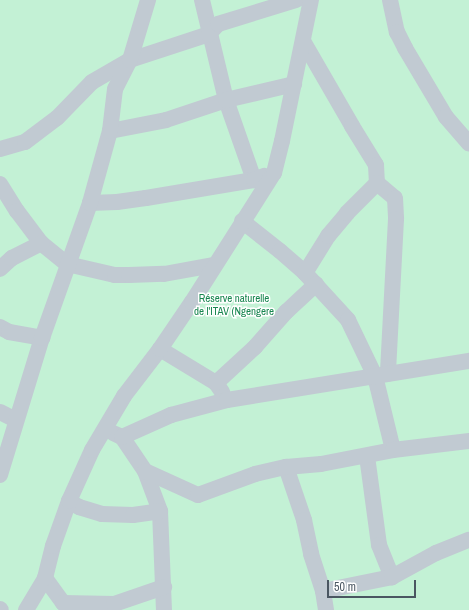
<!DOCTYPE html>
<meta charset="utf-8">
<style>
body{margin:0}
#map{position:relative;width:469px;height:610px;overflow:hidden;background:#f5f3f3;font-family:"Archivo Narrow",sans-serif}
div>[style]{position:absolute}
.green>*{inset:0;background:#c3f1d5}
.minor>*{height:16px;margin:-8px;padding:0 8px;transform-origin:8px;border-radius:8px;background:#c1cad2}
span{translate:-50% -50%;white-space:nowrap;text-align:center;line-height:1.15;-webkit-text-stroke:3px #fff;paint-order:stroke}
.park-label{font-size:11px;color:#17864f}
.scale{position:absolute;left:327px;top:580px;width:89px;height:18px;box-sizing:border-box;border:2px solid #4a5661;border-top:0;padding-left:5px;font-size:12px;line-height:14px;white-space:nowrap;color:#4a5661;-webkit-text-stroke:3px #fff;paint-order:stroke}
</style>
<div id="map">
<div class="green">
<i style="clip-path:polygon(0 0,469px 0,469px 610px,0 610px)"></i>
</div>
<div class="minor">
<i style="left:202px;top:0;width:103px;rotate:76.5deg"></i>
<i style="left:226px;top:100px;width:85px;rotate:70.7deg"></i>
<i style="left:390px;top:0;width:33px;rotate:78deg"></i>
<i style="left:397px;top:32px;width:18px;rotate:63deg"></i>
<i style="left:405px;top:48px;width:80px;rotate:59.3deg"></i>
<i style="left:446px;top:117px;width:35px;rotate:49deg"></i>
<i style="left:303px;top:41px;width:98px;rotate:60deg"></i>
<i style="left:352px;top:126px;width:46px;rotate:58.4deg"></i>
<i style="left:376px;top:165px;width:18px;rotate:87deg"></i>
<i style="left:377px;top:183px;width:23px;rotate:40deg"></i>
<i style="left:395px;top:198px;width:21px;rotate:87deg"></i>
<i style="left:396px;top:219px;width:155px;rotate:93deg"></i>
<i style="left:110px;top:131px;width:57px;rotate:-11.1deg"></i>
<i style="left:166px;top:120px;width:63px;rotate:-18.4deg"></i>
<i style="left:226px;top:100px;width:70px;rotate:-13.2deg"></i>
<i style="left:0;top:149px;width:26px;rotate:-16deg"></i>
<i style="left:25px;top:142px;width:40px;rotate:-37deg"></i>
<i style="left:57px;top:118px;width:50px;rotate:-45.8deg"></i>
<i style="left:92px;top:82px;width:44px;rotate:-30.1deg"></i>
<i style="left:130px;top:60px;width:83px;rotate:-18.2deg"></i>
<i style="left:209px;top:34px;width:13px;rotate:-48deg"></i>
<i style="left:218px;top:24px;width:82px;rotate:-17.1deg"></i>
<i style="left:0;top:184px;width:32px;rotate:58deg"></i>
<i style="left:17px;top:211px;width:40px;rotate:53deg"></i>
<i style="left:41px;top:243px;width:33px;rotate:39deg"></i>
<i style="left:67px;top:264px;width:49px;rotate:12.9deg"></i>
<i style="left:115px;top:275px;width:14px"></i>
<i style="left:129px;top:275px;width:35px;rotate:-2deg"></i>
<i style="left:164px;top:274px;width:51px;rotate:-10.2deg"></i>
<i style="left:90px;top:203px;width:27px;rotate:-2deg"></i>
<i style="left:117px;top:202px;width:29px;rotate:-8deg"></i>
<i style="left:146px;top:198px;width:109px;rotate:-9.5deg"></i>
<i style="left:254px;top:180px;width:11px;rotate:-22deg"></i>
<i style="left:242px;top:221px;width:48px;rotate:38.3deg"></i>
<i style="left:280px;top:251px;width:33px;rotate:41deg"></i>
<i style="left:305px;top:273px;width:64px;rotate:47.5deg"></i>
<i style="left:348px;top:320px;width:62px;rotate:64.3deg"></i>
<i style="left:375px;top:376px;width:76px;rotate:76.3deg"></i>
<i style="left:0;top:269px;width:16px;rotate:-43deg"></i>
<i style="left:12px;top:258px;width:33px;rotate:-27deg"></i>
<i style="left:305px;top:273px;width:44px;rotate:-58.1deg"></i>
<i style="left:328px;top:236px;width:30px;rotate:-50deg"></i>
<i style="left:347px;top:213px;width:42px;rotate:-45deg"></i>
<i style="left:0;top:327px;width:10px;rotate:29deg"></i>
<i style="left:9px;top:332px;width:34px;rotate:10deg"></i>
<i style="left:160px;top:349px;width:66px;rotate:31.3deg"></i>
<i style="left:216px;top:383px;width:11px;rotate:56deg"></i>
<i style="left:216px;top:383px;width:53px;rotate:-42.7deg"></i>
<i style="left:255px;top:347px;width:47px;rotate:-48.5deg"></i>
<i style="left:286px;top:312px;width:41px;rotate:-43deg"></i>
<i style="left:0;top:412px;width:18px;rotate:27deg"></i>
<i style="left:113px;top:433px;width:10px;rotate:24deg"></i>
<i style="left:122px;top:437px;width:41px;rotate:55.9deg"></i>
<i style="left:145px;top:471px;width:43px;rotate:69.4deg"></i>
<i style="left:160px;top:511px;width:99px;rotate:87.7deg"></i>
<i style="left:122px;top:437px;width:54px;rotate:-24.2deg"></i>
<i style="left:171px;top:415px;width:58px;rotate:-15deg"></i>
<i style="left:227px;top:400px;width:245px;rotate:-9.2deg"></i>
<i style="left:367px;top:456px;width:90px;rotate:82.3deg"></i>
<i style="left:379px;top:545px;width:35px;rotate:68deg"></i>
<i style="left:286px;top:467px;width:56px;rotate:71.2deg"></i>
<i style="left:304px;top:520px;width:35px;rotate:78deg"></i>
<i style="left:311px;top:554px;width:39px;rotate:72deg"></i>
<i style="left:323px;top:591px;width:19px;rotate:81deg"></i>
<i style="left:145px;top:471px;width:58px;rotate:24.4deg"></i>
<i style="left:198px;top:495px;width:61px;rotate:-20.2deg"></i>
<i style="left:255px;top:474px;width:32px;rotate:-13deg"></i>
<i style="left:286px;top:467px;width:35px;rotate:-5deg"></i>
<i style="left:321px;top:464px;width:73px;rotate:-11deg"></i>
<i style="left:393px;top:450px;width:77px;rotate:-6.8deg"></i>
<i style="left:0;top:475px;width:143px;rotate:-73deg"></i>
<i style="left:42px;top:338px;width:143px;rotate:-70.4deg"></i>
<i style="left:90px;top:203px;width:75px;rotate:-74.5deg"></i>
<i style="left:110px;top:131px;width:42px;rotate:-83.2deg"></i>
<i style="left:115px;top:89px;width:33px;rotate:-63deg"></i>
<i style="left:130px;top:60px;width:63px;rotate:-73.3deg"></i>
<i style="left:69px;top:501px;width:12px;rotate:31deg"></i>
<i style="left:79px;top:507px;width:24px;rotate:17deg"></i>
<i style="left:102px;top:514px;width:31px;rotate:2deg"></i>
<i style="left:133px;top:515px;width:27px;rotate:-8deg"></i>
<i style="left:45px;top:578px;width:31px;rotate:54deg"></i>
<i style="left:63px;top:603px;width:51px;rotate:1.1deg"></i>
<i style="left:114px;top:604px;width:53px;rotate:-18.8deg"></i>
<i style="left:323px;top:591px;width:70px;rotate:-11.5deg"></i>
<i style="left:392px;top:577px;width:50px;rotate:-28.6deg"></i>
<i style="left:436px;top:553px;width:35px;rotate:-22deg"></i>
<i style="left:0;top:609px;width:1px;rotate:45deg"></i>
<i style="left:26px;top:610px;width:37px;rotate:-59deg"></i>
<i style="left:45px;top:578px;width:33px;rotate:-76deg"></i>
<i style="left:53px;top:546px;width:48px;rotate:-70.4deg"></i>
<i style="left:69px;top:501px;width:56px;rotate:-65.7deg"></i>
<i style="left:92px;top:450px;width:63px;rotate:-59.3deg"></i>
<i style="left:124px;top:396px;width:59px;rotate:-52.5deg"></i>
<i style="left:160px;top:349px;width:57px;rotate:-55.8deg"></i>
<i style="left:192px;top:302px;width:153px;rotate:-57.6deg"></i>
<i style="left:274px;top:173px;width:33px;rotate:-76deg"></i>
<i style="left:282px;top:141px;width:144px;rotate:-78.4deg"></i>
</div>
<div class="park-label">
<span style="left:234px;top:305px">Réserve naturelle<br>de l'ITAV (Ngengere</span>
</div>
<div class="scale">50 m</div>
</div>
